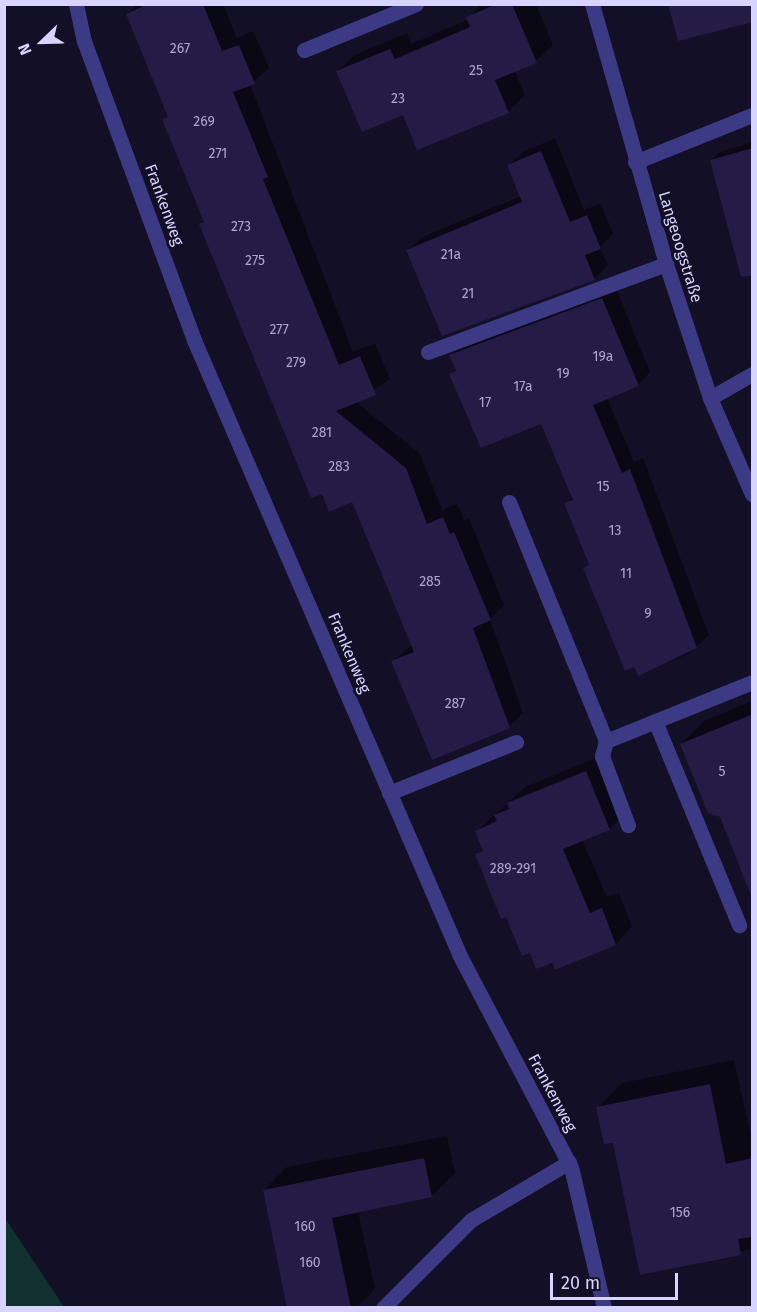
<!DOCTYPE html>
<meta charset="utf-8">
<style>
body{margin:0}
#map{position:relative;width:757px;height:1312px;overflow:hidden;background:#130f26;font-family:"Fira Sans",sans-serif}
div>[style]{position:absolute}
.green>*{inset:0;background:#12302f}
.shadow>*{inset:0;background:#0007}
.building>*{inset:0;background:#241b47}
.service>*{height:15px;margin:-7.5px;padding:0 7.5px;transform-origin:7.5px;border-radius:7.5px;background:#3d3a85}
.minor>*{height:15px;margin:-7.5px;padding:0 7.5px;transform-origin:7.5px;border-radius:7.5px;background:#3d3a85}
span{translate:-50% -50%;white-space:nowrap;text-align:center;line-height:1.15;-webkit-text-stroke:6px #130f26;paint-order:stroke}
.number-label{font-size:14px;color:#aca6d1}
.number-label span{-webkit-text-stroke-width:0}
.street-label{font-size:16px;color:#d9d4ff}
.frame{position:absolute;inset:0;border:6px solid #d9d4ff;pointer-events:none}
.north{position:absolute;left:12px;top:12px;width:60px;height:60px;-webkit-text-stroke:4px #130f26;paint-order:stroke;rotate:247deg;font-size:16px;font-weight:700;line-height:24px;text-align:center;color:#d9d4ff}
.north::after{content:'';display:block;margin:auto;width:21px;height:27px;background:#d9d4ff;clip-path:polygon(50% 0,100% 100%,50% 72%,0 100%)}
.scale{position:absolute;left:550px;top:1273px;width:128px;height:27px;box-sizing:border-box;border:3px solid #d9d4ff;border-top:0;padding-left:8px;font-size:18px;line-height:21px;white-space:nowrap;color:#d9d4ff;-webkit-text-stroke:4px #130f26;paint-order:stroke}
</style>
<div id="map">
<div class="green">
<i style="clip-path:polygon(4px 1218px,5px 1218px,64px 1307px,5px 1307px)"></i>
</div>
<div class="shadow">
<i style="clip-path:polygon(137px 4px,223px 4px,237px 38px,253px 31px,269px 68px,250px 84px,353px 352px,375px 343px,390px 379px,356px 402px,420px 454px,442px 510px,457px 504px,464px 520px,469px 518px,504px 605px,490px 619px,523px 713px,509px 727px,393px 661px,412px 645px,353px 501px,201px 225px,205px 220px,164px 119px,169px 115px,128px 14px)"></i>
<i style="clip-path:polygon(481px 4px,536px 4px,553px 45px,536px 61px,514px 70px,525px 95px,508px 112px,404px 113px,338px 71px,355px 55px,407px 33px,411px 44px,469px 19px)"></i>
<i style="clip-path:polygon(555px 138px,584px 210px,601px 203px,613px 234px,600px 247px,608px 265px,594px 279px,408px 250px,422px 237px,521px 196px,509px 165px,523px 152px)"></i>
<i style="clip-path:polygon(752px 142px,752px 250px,712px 160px,720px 152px)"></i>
<i style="clip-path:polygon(615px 286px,650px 372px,638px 385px,607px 398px,634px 462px,643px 458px,709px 635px,688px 654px,638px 674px,635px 665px,626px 669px,566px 504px,573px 496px,542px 422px,451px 374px,457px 368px,451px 355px,463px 342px)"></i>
<i style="clip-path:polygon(752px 701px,752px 857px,722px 816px,681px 744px,704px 721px)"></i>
<i style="clip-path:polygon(603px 755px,626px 812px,609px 829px,582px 840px,607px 897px,619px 893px,632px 927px,616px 944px,556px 968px,531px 951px,507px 915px,476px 855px,484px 848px,477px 831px,525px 787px)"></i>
<i style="clip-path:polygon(734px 1060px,752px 1140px,752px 1249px,642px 1273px,614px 1141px,598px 1108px,622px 1083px)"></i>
<i style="clip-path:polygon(447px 1136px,455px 1173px,432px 1196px,358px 1211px,375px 1289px,356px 1308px,288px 1308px,264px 1190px,287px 1167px)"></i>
</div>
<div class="building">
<i style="clip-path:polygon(148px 4px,203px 4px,222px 51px,239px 45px,255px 84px,233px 92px,268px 177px,263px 179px,339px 365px,360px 356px,376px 395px,336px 411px,406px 468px,427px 524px,443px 517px,450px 534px,454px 532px,491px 620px,473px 628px,510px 728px,432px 760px,391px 661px,414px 652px,352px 502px,329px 512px,322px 494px,311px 498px,199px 224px,204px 222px,162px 119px,168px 117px,126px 14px)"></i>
<i style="clip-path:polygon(497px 4px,512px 4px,537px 63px,495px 80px,509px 113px,417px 150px,403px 115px,362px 132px,336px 71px,390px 49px,395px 59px,470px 27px,466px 17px)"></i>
<i style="clip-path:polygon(668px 4px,753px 4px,753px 22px,678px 41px)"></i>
<i style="clip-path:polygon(753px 148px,753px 275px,741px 277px,710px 160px)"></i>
<i style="clip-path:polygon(541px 151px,570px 222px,587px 215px,601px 249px,585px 255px,595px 280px,442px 336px,406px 250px,522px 202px,507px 165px)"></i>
<i style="clip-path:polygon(602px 298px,639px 386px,593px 405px,622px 473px,630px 469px,697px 648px,638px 676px,634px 667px,625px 671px,583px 568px,589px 565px,564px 503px,573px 500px,541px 424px,481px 448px,449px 374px,456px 371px,449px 355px)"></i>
<i style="clip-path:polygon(753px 714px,753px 893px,750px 893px,720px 817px,708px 813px,680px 744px)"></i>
<i style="clip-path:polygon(586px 771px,610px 830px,563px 849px,590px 913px,602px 908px,616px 945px,555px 970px,552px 963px,536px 969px,530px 953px,522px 956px,506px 917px,501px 919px,475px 854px,483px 851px,475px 831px,497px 821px,494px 815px,509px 809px,507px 803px)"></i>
<i style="clip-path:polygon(710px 1084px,726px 1164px,753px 1158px,753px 1237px,738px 1239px,741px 1255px,640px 1275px,613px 1143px,604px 1144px,596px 1107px)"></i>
<i style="clip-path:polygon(424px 1158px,432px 1197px,332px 1218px,351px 1308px,287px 1308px,263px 1190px)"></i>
</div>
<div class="service">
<i style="left:606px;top:741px;width:16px;rotate:105deg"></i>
<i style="left:602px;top:756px;width:74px;rotate:69.4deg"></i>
<i style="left:389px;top:793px;width:137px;rotate:-21.9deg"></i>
<i style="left:383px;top:1308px;width:124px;rotate:-45deg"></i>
<i style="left:471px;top:1220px;width:114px;rotate:-30.6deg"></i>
</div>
<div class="minor">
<i style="left:76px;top:4px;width:38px;rotate:78deg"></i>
<i style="left:84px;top:41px;width:319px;rotate:69.8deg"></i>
<i style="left:194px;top:340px;width:671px;rotate:66.64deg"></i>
<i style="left:460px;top:956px;width:238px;rotate:62.3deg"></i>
<i style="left:571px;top:1167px;width:145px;rotate:76.8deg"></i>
<i style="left:592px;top:4px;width:270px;rotate:74.1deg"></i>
<i style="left:666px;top:264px;width:141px;rotate:71.8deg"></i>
<i style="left:710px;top:398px;width:105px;rotate:66.4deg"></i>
<i style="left:304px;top:50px;width:121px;rotate:-22.3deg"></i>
<i style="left:635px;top:162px;width:126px;rotate:-21.9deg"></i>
<i style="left:428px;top:352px;width:254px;rotate:-20.3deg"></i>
<i style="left:710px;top:398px;width:48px;rotate:-29.7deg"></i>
<i style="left:509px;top:502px;width:258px;rotate:67.9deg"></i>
<i style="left:606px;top:741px;width:157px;rotate:-22deg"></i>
<i style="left:655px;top:721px;width:221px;rotate:67.6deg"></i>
</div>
<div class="number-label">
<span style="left:180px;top:49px">267</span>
<span style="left:476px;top:71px">25</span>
<span style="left:398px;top:99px">23</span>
<span style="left:204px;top:122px">269</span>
<span style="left:218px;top:154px">271</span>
<span style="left:241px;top:227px">273</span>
<span style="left:451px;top:255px">21a</span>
<span style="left:255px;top:261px">275</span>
<span style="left:468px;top:294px">21</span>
<span style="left:279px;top:330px">277</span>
<span style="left:603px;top:357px">19a</span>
<span style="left:296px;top:363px">279</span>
<span style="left:563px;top:374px">19</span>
<span style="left:523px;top:387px">17a</span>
<span style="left:485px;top:403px">17</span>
<span style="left:322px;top:433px">281</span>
<span style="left:339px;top:467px">283</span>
<span style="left:603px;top:487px">15</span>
<span style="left:615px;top:531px">13</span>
<span style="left:626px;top:574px">11</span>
<span style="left:430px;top:582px">285</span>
<span style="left:648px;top:614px">9</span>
<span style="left:455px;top:704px">287</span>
<span style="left:722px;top:772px">5</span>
<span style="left:513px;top:869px">289-291</span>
<span style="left:680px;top:1213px">156</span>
<span style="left:305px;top:1227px">160</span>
<span style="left:310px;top:1263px">160</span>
</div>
<div class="street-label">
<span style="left:164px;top:205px;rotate:70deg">Frankenweg</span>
<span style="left:680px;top:247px;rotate:73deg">Langeoogstraße</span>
<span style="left:349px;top:653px;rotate:67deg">Frankenweg</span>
<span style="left:552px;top:1093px;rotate:62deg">Frankenweg</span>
</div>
<div class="frame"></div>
<div class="north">N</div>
<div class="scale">20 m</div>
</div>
